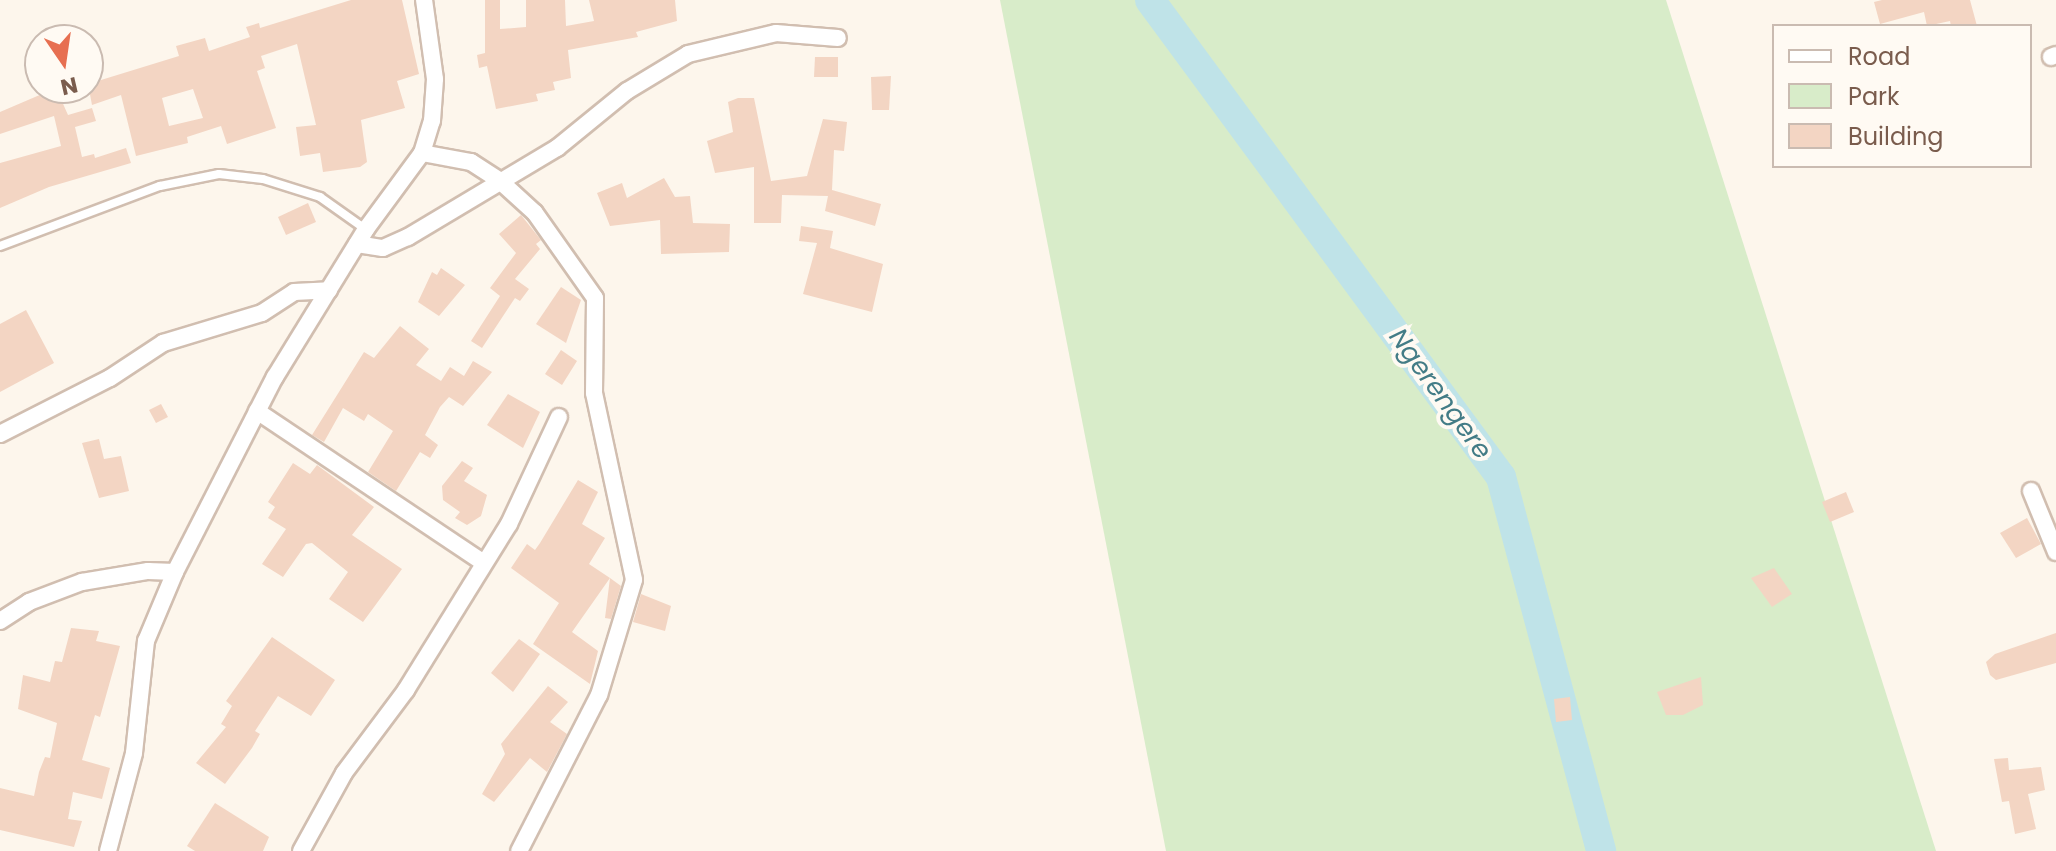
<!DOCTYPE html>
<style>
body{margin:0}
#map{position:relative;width:2056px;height:851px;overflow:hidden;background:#fdf6ec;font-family:Poppins,sans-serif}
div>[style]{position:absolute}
.green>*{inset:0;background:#d8ecc9}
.river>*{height:30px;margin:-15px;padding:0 15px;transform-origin:15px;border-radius:15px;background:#bfe3e8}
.building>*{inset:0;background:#f3d5c3}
.roads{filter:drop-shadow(2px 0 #d1beb0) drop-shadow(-2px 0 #d1beb0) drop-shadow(0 2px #d1beb0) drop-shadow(0 -2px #d1beb0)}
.lane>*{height:8px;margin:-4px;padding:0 4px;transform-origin:4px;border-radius:4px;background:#fff}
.street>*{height:16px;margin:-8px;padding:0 8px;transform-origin:8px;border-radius:8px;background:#fff}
span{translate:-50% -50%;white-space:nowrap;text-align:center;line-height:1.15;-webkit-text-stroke:8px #fffaf3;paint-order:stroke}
.water-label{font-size:26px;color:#437c86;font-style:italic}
.legend{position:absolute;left:1772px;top:24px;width:260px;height:144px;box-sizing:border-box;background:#fffaf3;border:2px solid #cabbb1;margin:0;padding:10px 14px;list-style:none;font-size:24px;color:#7a5c4d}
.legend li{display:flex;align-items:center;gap:16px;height:40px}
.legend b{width:40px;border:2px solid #cabbb1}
.north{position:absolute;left:24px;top:24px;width:80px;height:80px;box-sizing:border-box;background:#fffaf3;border:2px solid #cabbb1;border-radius:50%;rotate:167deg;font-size:22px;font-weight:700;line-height:32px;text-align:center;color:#7a5c4d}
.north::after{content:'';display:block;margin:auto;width:28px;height:36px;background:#e76f51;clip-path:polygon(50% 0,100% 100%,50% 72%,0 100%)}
</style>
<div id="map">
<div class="green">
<i style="clip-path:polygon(1000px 0,1666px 0,1936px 851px,1166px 851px)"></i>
</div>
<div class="river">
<i style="left:1150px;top:0;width:592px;rotate:53.65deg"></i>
<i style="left:1501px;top:477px;width:387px;rotate:75deg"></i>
</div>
<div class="building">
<i style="clip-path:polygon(evenodd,351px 0,402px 0,419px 74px,397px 81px,405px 108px,361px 120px,367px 162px,360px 167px,323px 172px,320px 153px,300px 156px,296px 127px,316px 125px,297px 44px,261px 56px,265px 68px,257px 71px,276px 128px,227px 144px,221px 126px,187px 137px,188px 143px,136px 156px,121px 95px,92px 105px,88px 84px,179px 56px,176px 46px,205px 38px,209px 51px,250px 37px,246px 27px,259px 23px,260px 28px,351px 0,193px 89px,203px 118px,169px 126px,162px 98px,193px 89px)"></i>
<i style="clip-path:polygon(485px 0,500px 0,500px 29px,526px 27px,526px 0,565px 0,566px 26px,594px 21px,589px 0,675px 0,677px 21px,636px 32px,638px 37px,568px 50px,571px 78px,553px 82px,555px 90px,536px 94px,538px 101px,496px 109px,487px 66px,479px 68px,477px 55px,485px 53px)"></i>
<i style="clip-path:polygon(1882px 0,1970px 0,1977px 26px,1951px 26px,1950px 21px,1927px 26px,1924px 12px,1880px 24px,1874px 2px)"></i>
<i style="clip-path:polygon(815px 57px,838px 57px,838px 77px,814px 77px)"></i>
<i style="clip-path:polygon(891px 76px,889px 110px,872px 110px,871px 77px)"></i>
<i style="clip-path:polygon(56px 88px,68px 115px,92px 108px,96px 121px,75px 127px,82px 157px,94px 154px,95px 158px,126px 148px,131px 163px,49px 187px,0 208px,0 163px,61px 146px,54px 116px,0 134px,0 112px)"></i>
<i style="clip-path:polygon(738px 98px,754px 98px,771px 181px,807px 176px,823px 119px,847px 122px,844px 151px,834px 150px,832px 190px,881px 204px,875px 226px,825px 211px,828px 196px,782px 195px,781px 223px,754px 223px,754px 167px,715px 173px,707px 141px,733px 132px,728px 102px)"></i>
<i style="clip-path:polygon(664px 178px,675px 197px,690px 196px,693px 223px,730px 224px,729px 252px,661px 254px,660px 220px,610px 226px,597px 193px,622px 183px,627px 198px)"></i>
<i style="clip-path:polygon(308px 203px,316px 222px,286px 235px,278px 217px)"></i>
<i style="clip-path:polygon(521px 215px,541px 240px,536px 244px,540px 249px,515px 279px,529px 289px,520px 301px,515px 298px,482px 348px,471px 341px,500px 296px,490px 288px,516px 253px,499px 234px)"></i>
<i style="clip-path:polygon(801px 226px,833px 231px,830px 248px,883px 264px,872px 312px,803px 294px,817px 243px,799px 241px)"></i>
<i style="clip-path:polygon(441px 268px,465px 285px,439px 316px,418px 302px,432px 272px,437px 275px)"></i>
<i style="clip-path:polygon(561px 287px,581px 300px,566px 343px,536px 324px)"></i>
<i style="clip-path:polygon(26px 310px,54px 363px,0 392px,0 324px)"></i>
<i style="clip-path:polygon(400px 326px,429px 349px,416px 365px,441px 381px,450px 367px,464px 376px,473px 361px,492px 372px,463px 406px,449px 397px,440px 407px,425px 435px,438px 445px,430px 458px,420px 452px,396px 491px,368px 472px,393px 431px,368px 414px,364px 421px,343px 408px,324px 442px,312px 435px,364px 352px,374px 358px)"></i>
<i style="clip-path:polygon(561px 350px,577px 361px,562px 385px,545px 374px)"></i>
<i style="clip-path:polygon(508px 394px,540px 412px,523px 448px,487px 425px)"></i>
<i style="clip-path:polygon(161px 404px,168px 417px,156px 423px,149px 410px)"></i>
<i style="clip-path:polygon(99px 439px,104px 459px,121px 456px,129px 491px,99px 498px,82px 443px)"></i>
<i style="clip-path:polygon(462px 461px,473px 468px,464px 481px,487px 495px,481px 516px,467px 525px,455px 518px,460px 512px,443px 500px,442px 486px)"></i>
<i style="clip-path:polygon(293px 463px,310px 474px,317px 465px,374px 507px,352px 535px,402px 569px,363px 622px,329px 599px,348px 572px,312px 543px,306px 544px,283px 577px,262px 564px,286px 529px,268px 518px,275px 507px,268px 502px)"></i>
<i style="clip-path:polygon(578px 480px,598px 492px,582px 524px,605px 538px,589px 564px,610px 578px,572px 632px,598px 651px,590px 684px,533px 644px,559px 603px,511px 568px,527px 544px,535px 550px,540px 543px)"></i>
<i style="clip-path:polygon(1846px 492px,1854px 512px,1830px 522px,1822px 502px)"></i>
<i style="clip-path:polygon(2027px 518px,2041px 544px,2016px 558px,2000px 533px)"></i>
<i style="clip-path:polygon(1774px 568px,1792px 594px,1772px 607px,1751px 578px)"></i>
<i style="clip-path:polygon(610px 578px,621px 586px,611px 619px,605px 618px)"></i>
<i style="clip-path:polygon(641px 594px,671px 606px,665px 631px,633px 622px)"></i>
<i style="clip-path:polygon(71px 628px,99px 631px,96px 641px,120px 646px,100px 717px,95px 715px,82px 760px,110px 768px,102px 799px,73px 792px,68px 819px,82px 821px,74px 847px,0 830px,0 788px,34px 796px,39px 772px,45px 757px,50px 758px,57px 723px,18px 709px,23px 675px,50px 682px,55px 661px,62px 662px)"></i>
<i style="clip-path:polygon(2056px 633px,2056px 663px,1996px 680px,1990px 675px,1986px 662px,1995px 654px)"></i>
<i style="clip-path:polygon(272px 637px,335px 680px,311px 716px,278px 696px,255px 731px,260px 734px,252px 748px,225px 784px,196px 763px,226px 727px,221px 724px,232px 706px,226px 701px)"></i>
<i style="clip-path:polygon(519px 639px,540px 654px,513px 692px,491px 673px)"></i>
<i style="clip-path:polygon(1701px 677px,1703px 705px,1683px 715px,1666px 715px,1657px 692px)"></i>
<i style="clip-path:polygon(548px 686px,568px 702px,550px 722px,567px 734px,547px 772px,530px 758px,494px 802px,482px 794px,505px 754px,501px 744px)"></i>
<i style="clip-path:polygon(1570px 697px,1572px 720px,1556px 722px,1554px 699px)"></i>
<i style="clip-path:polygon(2008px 758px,2009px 770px,2041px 767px,2045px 790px,2028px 794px,2036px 829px,2015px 834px,2009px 801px,2002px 802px,1994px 759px)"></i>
<i style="clip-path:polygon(215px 803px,269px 837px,263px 851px,195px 851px,187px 846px)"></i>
</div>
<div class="roads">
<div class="lane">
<i style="left:0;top:246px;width:171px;rotate:-20.6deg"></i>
<i style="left:160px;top:186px;width:60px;rotate:-11.5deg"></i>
<i style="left:219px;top:174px;width:44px;rotate:6.5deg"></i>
<i style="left:263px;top:179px;width:60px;rotate:17.5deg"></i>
<i style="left:320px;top:197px;width:55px;rotate:35.4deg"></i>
</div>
<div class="street">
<i style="left:2051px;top:57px;width:5px;rotate:-22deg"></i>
<i style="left:422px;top:153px;width:50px;rotate:10.4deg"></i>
<i style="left:471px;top:162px;width:35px;rotate:33deg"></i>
<i style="left:500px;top:181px;width:47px;rotate:42.4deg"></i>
<i style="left:535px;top:213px;width:104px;rotate:54.8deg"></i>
<i style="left:595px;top:298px;width:95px;rotate:90.6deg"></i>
<i style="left:594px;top:393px;width:191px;rotate:77.9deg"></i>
<i style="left:634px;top:580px;width:120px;rotate:106.9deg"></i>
<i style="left:599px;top:695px;width:175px;rotate:117.1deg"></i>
<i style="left:357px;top:244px;width:26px;rotate:9deg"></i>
<i style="left:383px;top:248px;width:27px;rotate:-24deg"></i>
<i style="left:408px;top:237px;width:174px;rotate:-30.9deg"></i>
<i style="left:557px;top:148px;width:90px;rotate:-39.2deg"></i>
<i style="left:627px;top:91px;width:71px;rotate:-31.2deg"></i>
<i style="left:688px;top:54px;width:90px;rotate:-13.4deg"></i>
<i style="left:776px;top:33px;width:62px;rotate:4.6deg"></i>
<i style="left:257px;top:411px;width:273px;rotate:33.8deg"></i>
<i style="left:0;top:434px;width:123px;rotate:-27deg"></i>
<i style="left:110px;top:378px;width:64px;rotate:-33.4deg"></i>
<i style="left:163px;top:343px;width:103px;rotate:-16.9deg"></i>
<i style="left:262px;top:313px;width:38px;rotate:-33deg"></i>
<i style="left:294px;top:292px;width:35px;rotate:-3deg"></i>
<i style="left:2031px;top:491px;width:66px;rotate:67.7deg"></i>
<i style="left:0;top:621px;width:35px;rotate:-33deg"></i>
<i style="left:29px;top:602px;width:57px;rotate:-20.7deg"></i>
<i style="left:82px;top:582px;width:67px;rotate:-9.5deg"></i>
<i style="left:148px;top:571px;width:27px;rotate:2deg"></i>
<i style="left:108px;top:851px;width:101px;rotate:-75.1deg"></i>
<i style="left:134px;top:753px;width:113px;rotate:-83.9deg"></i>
<i style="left:146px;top:641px;width:75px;rotate:-67.2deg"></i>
<i style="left:175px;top:572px;width:219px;rotate:-62.9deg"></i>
<i style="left:275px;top:377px;width:174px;rotate:-58.4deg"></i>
<i style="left:366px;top:229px;width:94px;rotate:-53.6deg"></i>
<i style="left:422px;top:153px;width:34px;rotate:-73deg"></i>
<i style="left:432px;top:121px;width:42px;rotate:-85.9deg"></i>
<i style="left:435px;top:79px;width:80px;rotate:-97.9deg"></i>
<i style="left:301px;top:851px;width:89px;rotate:-61.1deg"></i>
<i style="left:344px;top:773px;width:104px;rotate:-53.2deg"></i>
<i style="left:406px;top:690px;width:195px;rotate:-58.2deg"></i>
<i style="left:509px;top:524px;width:118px;rotate:-65deg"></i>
</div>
</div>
<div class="water-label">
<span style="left:1440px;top:394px;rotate:54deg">Ngerengere</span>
</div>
<ul class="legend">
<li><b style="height:10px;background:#fff"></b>Road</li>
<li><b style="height:22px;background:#d8ecc9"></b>Park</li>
<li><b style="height:22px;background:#f3d5c3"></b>Building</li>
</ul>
<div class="north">N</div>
</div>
